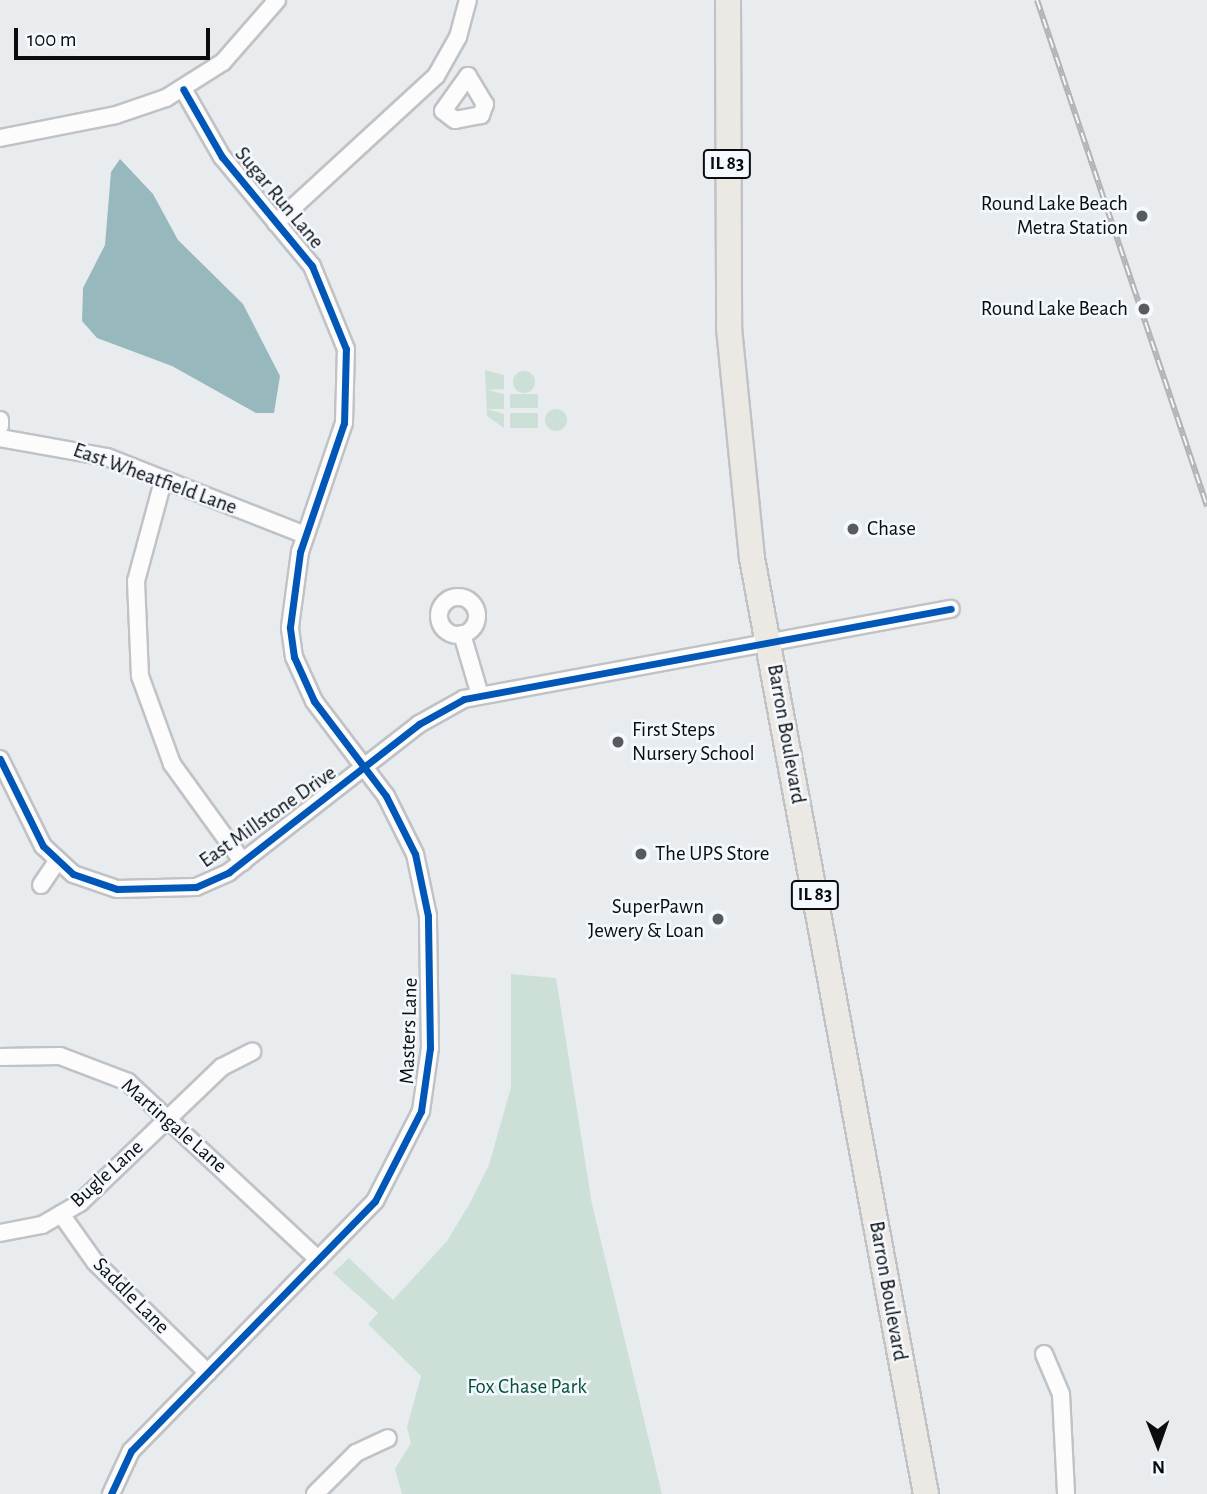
<!DOCTYPE html>
<style>
body{margin:0}
#map{position:relative;width:1207px;height:1494px;overflow:hidden;background:#e9ecef;font-family:"Alegreya Sans",sans-serif}
div>[style]{position:absolute}
.green>*{inset:0;background:#cce0d8}
.round{border-radius:50%}
.water>*{inset:0;background:#97b8bd}
.roads{filter:drop-shadow(2px 0 #c0c2c5) drop-shadow(-2px 0 #c0c2c5) drop-shadow(0 2px #c0c2c5) drop-shadow(0 -2px #c0c2c5)}
.minor>*{height:16px;margin:-8px;padding:0 8px;transform-origin:8px;border-radius:8px;background:#fcfcfd}
.minor>.ring{margin:-8px;padding:0;box-sizing:content-box;background:none;border:16px solid #fcfcfd;border-radius:50%}
.primary>*{height:24px;margin:-12px;padding:0 12px;transform-origin:12px;border-radius:12px;background:#ece9e4}
.rail>*{height:6px;margin-top:-3px;transform-origin:0;background:repeating-linear-gradient(90deg,#f4f9ff 0 10px,#b3b3b4 0 20px);box-sizing:border-box;border-block:2px solid #b3b3b4}
.cycleway>*{height:7px;margin:-3.5px;padding:0 3.5px;transform-origin:3.5px;border-radius:3.5px;background:#0057b8}
.dots>*{width:19px;height:19px;translate:-50% -50%;box-sizing:border-box;border:4px solid #f4f9ff;border-radius:50%}
span{translate:-50% -50%;white-space:nowrap;text-align:center;line-height:1.15;-webkit-text-stroke:5px #f4f9ff;paint-order:stroke}
.shield-label span{padding:2px 5px;background:#f4f9ff;border:2px solid;border-radius:5px;-webkit-text-stroke-width:0}
.shield-label{font-size:19px;color:#0b0c0e;font-weight:700}
.street-label{font-size:21px;color:#0b0c0e}
.poi-label{font-size:21px;color:#0b0c0e}
.right{translate:-100% -50%;text-align:right}
.left{translate:0 -50%;text-align:left}
.park-label{font-size:21px;color:#085138}
.north{position:absolute;left:1123px;top:1410px;width:70px;height:70px;-webkit-text-stroke:5px #f4f9ff;paint-order:stroke;rotate:179deg;font-size:19px;font-weight:700;line-height:28px;text-align:center;color:#0b0c0e}
.north::after{content:'';display:block;margin:auto;width:24px;height:32px;background:#0b0c0e;clip-path:polygon(50% 0,100% 100%,50% 72%,0 100%)}
.scale{position:absolute;left:14px;top:28px;width:196px;height:32px;box-sizing:border-box;border:4px solid #0b0c0e;border-top:0;padding-left:9px;font-size:21px;line-height:24px;white-space:nowrap;color:#0b0c0e;-webkit-text-stroke:5px #f4f9ff;paint-order:stroke}
</style>
<div id="map">
<div class="green">
<i style="clip-path:polygon(485px 370px,504px 375px,504px 389px,487px 390px,504px 394px,504px 409px,487px 409px,504px 414px,504px 428px,487px 416px)"></i>
<i class="round" style="left:513px;top:371px;width:22px;height:22px"></i>
<i style="clip-path:polygon(510px 394px,538px 394px,538px 408px,510px 408px)"></i>
<i class="round" style="left:545px;top:409px;width:22px;height:22px"></i>
<i style="clip-path:polygon(510px 413px,538px 413px,538px 428px,510px 428px)"></i>
<i style="clip-path:polygon(511px 974px,556px 978px,592px 1204px,662px 1494px,402px 1494px,395px 1469px,411px 1443px,407px 1427px,421px 1376px,368px 1324px,378px 1313px,333px 1273px,349px 1258px,393px 1300px,447px 1241px,470px 1203px,489px 1165px,511px 1087px)"></i>
</div>
<div class="water">
<i style="clip-path:polygon(120px 159px,153px 194px,178px 240px,243px 304px,280px 376px,274px 413px,256px 413px,172px 366px,97px 338px,82px 321px,83px 288px,105px 245px,111px 172px)"></i>
</div>
<div class="roads">
<div class="minor">
<i style="left:468px;top:76px;width:33px;rotate:59deg"></i>
<i style="left:485px;top:104px;width:12px;rotate:110deg"></i>
<i style="left:481px;top:115px;width:26px;rotate:169deg"></i>
<i style="left:455px;top:120px;width:15px;rotate:-143deg"></i>
<i style="left:443px;top:111px;width:43px;rotate:-54.5deg"></i>
<i style="left:0;top:138px;width:118px;rotate:-11.2deg"></i>
<i style="left:116px;top:115px;width:53px;rotate:-18.8deg"></i>
<i style="left:166px;top:98px;width:67px;rotate:-32.3deg"></i>
<i style="left:223px;top:62px;width:82px;rotate:-48.9deg"></i>
<i style="left:276px;top:223px;width:217px;rotate:-42.6deg"></i>
<i style="left:436px;top:76px;width:45px;rotate:-60.6deg"></i>
<i style="left:458px;top:37px;width:38px;rotate:-75deg"></i>
<i style="left:0;top:420px;width:6px;rotate:90deg"></i>
<i style="left:0;top:438px;width:109px;rotate:10.1deg"></i>
<i style="left:107px;top:457px;width:213px;rotate:21.5deg"></i>
<i style="left:163px;top:481px;width:104px;rotate:105.1deg"></i>
<i style="left:136px;top:581px;width:95px;rotate:87.6deg"></i>
<i style="left:140px;top:676px;width:94px;rotate:70deg"></i>
<i style="left:172px;top:764px;width:121px;rotate:54.1deg"></i>
<i class="ring" style="left:439px;top:597px;width:22px;height:22px"></i>
<i style="left:462px;top:634px;width:64px;rotate:73.6deg"></i>
<i style="left:0;top:759px;width:97px;rotate:63.7deg"></i>
<i style="left:43px;top:846px;width:41px;rotate:43deg"></i>
<i style="left:73px;top:874px;width:46px;rotate:18.8deg"></i>
<i style="left:117px;top:889px;width:79px;rotate:-1.5deg"></i>
<i style="left:196px;top:887px;width:36px;rotate:-24deg"></i>
<i style="left:229px;top:872px;width:241px;rotate:-37.9deg"></i>
<i style="left:419px;top:724px;width:51px;rotate:-29.1deg"></i>
<i style="left:464px;top:699px;width:495px;rotate:-10.5deg"></i>
<i style="left:41px;top:885px;width:29px;rotate:-56deg"></i>
<i style="left:0;top:1057px;width:60px;rotate:-1deg"></i>
<i style="left:60px;top:1056px;width:73px;rotate:20.9deg"></i>
<i style="left:128px;top:1082px;width:260px;rotate:43deg"></i>
<i style="left:61px;top:1214px;width:59px;rotate:54.7deg"></i>
<i style="left:95px;top:1262px;width:158px;rotate:44.5deg"></i>
<i style="left:0;top:1233px;width:43px;rotate:-10.8deg"></i>
<i style="left:42px;top:1225px;width:44px;rotate:-30.1deg"></i>
<i style="left:80px;top:1203px;width:197px;rotate:-43.8deg"></i>
<i style="left:222px;top:1067px;width:34px;rotate:-27deg"></i>
<i style="left:1044px;top:1354px;width:43px;rotate:67deg"></i>
<i style="left:1061px;top:1394px;width:100px;rotate:87.1deg"></i>
<i style="left:111px;top:1494px;width:47px;rotate:-65.1deg"></i>
<i style="left:131px;top:1451px;width:349px;rotate:-45.7deg"></i>
<i style="left:375px;top:1201px;width:101px;rotate:-62.9deg"></i>
<i style="left:421px;top:1111px;width:64px;rotate:-81.9deg"></i>
<i style="left:430px;top:1048px;width:132px;rotate:-90.9deg"></i>
<i style="left:428px;top:916px;width:63px;rotate:-101.8deg"></i>
<i style="left:415px;top:854px;width:65px;rotate:-116.6deg"></i>
<i style="left:386px;top:796px;width:119px;rotate:-127.2deg"></i>
<i style="left:314px;top:701px;width:48px;rotate:-114.4deg"></i>
<i style="left:294px;top:657px;width:30px;rotate:-98deg"></i>
<i style="left:290px;top:627px;width:76px;rotate:-82.4deg"></i>
<i style="left:300px;top:552px;width:136px;rotate:-71.2deg"></i>
<i style="left:344px;top:423px;width:74px;rotate:-88.5deg"></i>
<i style="left:346px;top:349px;width:90px;rotate:-112.3deg"></i>
<i style="left:312px;top:266px;width:141px;rotate:-129.5deg"></i>
<i style="left:222px;top:157px;width:78px;rotate:-119.8deg"></i>
<i style="left:315px;top:1494px;width:58px;rotate:-45deg"></i>
<i style="left:356px;top:1453px;width:35px;rotate:-25deg"></i>
</div>
<div class="primary">
<i style="left:728px;top:0;width:328px;rotate:89.8deg"></i>
<i style="left:729px;top:328px;width:231px;rotate:84.3deg"></i>
<i style="left:752px;top:558px;width:952px;rotate:79.47deg"></i>
</div>
</div>
<div class="rail">
<i style="left:1037px;top:0;width:534px;rotate:71.43deg"></i>
</div>
<div class="cycleway">
<i style="left:0;top:759px;width:97px;rotate:63.7deg"></i>
<i style="left:43px;top:846px;width:41px;rotate:43deg"></i>
<i style="left:73px;top:874px;width:46px;rotate:18.8deg"></i>
<i style="left:117px;top:889px;width:79px;rotate:-1.5deg"></i>
<i style="left:196px;top:887px;width:36px;rotate:-24deg"></i>
<i style="left:229px;top:872px;width:241px;rotate:-37.9deg"></i>
<i style="left:419px;top:724px;width:51px;rotate:-29.1deg"></i>
<i style="left:464px;top:699px;width:495px;rotate:-10.5deg"></i>
<i style="left:111px;top:1494px;width:47px;rotate:-65.1deg"></i>
<i style="left:131px;top:1451px;width:349px;rotate:-45.7deg"></i>
<i style="left:375px;top:1201px;width:101px;rotate:-62.9deg"></i>
<i style="left:421px;top:1111px;width:64px;rotate:-81.9deg"></i>
<i style="left:430px;top:1048px;width:132px;rotate:-90.9deg"></i>
<i style="left:428px;top:916px;width:63px;rotate:-101.8deg"></i>
<i style="left:415px;top:854px;width:65px;rotate:-116.6deg"></i>
<i style="left:386px;top:796px;width:119px;rotate:-127.2deg"></i>
<i style="left:314px;top:701px;width:48px;rotate:-114.4deg"></i>
<i style="left:294px;top:657px;width:30px;rotate:-98deg"></i>
<i style="left:290px;top:627px;width:76px;rotate:-82.4deg"></i>
<i style="left:300px;top:552px;width:136px;rotate:-71.2deg"></i>
<i style="left:344px;top:423px;width:74px;rotate:-88.5deg"></i>
<i style="left:346px;top:349px;width:90px;rotate:-112.3deg"></i>
<i style="left:312px;top:266px;width:141px;rotate:-129.5deg"></i>
<i style="left:222px;top:157px;width:78px;rotate:-119.8deg"></i>
</div>
<div class="dots">
<i style="left:1142px;top:216px;background:#595a5d"></i>
<i style="left:1144px;top:309px;background:#595a5d"></i>
<i style="left:853px;top:529px;background:#595a5d"></i>
<i style="left:618px;top:742px;background:#595a5d"></i>
<i style="left:641px;top:854px;background:#595a5d"></i>
<i style="left:718px;top:919px;background:#595a5d"></i>
</div>
<div class="shield-label">
<span style="left:727px;top:164px">IL 83</span>
<span style="left:815px;top:895px">IL 83</span>
</div>
<div class="street-label">
<span style="left:279px;top:198px;rotate:50deg">Sugar Run Lane</span>
<span style="left:155px;top:479px;rotate:20deg">East Wheatfield Lane</span>
<span style="left:786px;top:734px;rotate:80deg">Barron Boulevard</span>
<span style="left:268px;top:817px;rotate:-35deg">East Millstone Drive</span>
<span style="left:409px;top:1031px;rotate:-88deg">Masters Lane</span>
<span style="left:174px;top:1126px;rotate:41deg">Martingale Lane</span>
<span style="left:107px;top:1174px;rotate:-42deg">Bugle Lane</span>
<span style="left:888px;top:1291px;rotate:80deg">Barron Boulevard</span>
<span style="left:131px;top:1296px;rotate:45deg">Saddle Lane</span>
</div>
<div class="poi-label">
<span class="right" style="left:1128px;top:216px">Round Lake Beach<br>Metra Station</span>
<span class="right" style="left:1128px;top:309px">Round Lake Beach</span>
<span class="left" style="left:867px;top:529px">Chase</span>
<span class="left" style="left:632px;top:742px">First Steps<br>Nursery School</span>
<span class="left" style="left:655px;top:854px">The UPS Store</span>
<span class="right" style="left:704px;top:919px">SuperPawn<br>Jewery &amp; Loan</span>
</div>
<div class="park-label">
<span style="left:527px;top:1387px">Fox Chase Park</span>
</div>
<div class="north">N</div>
<div class="scale">100 m</div>
</div>
